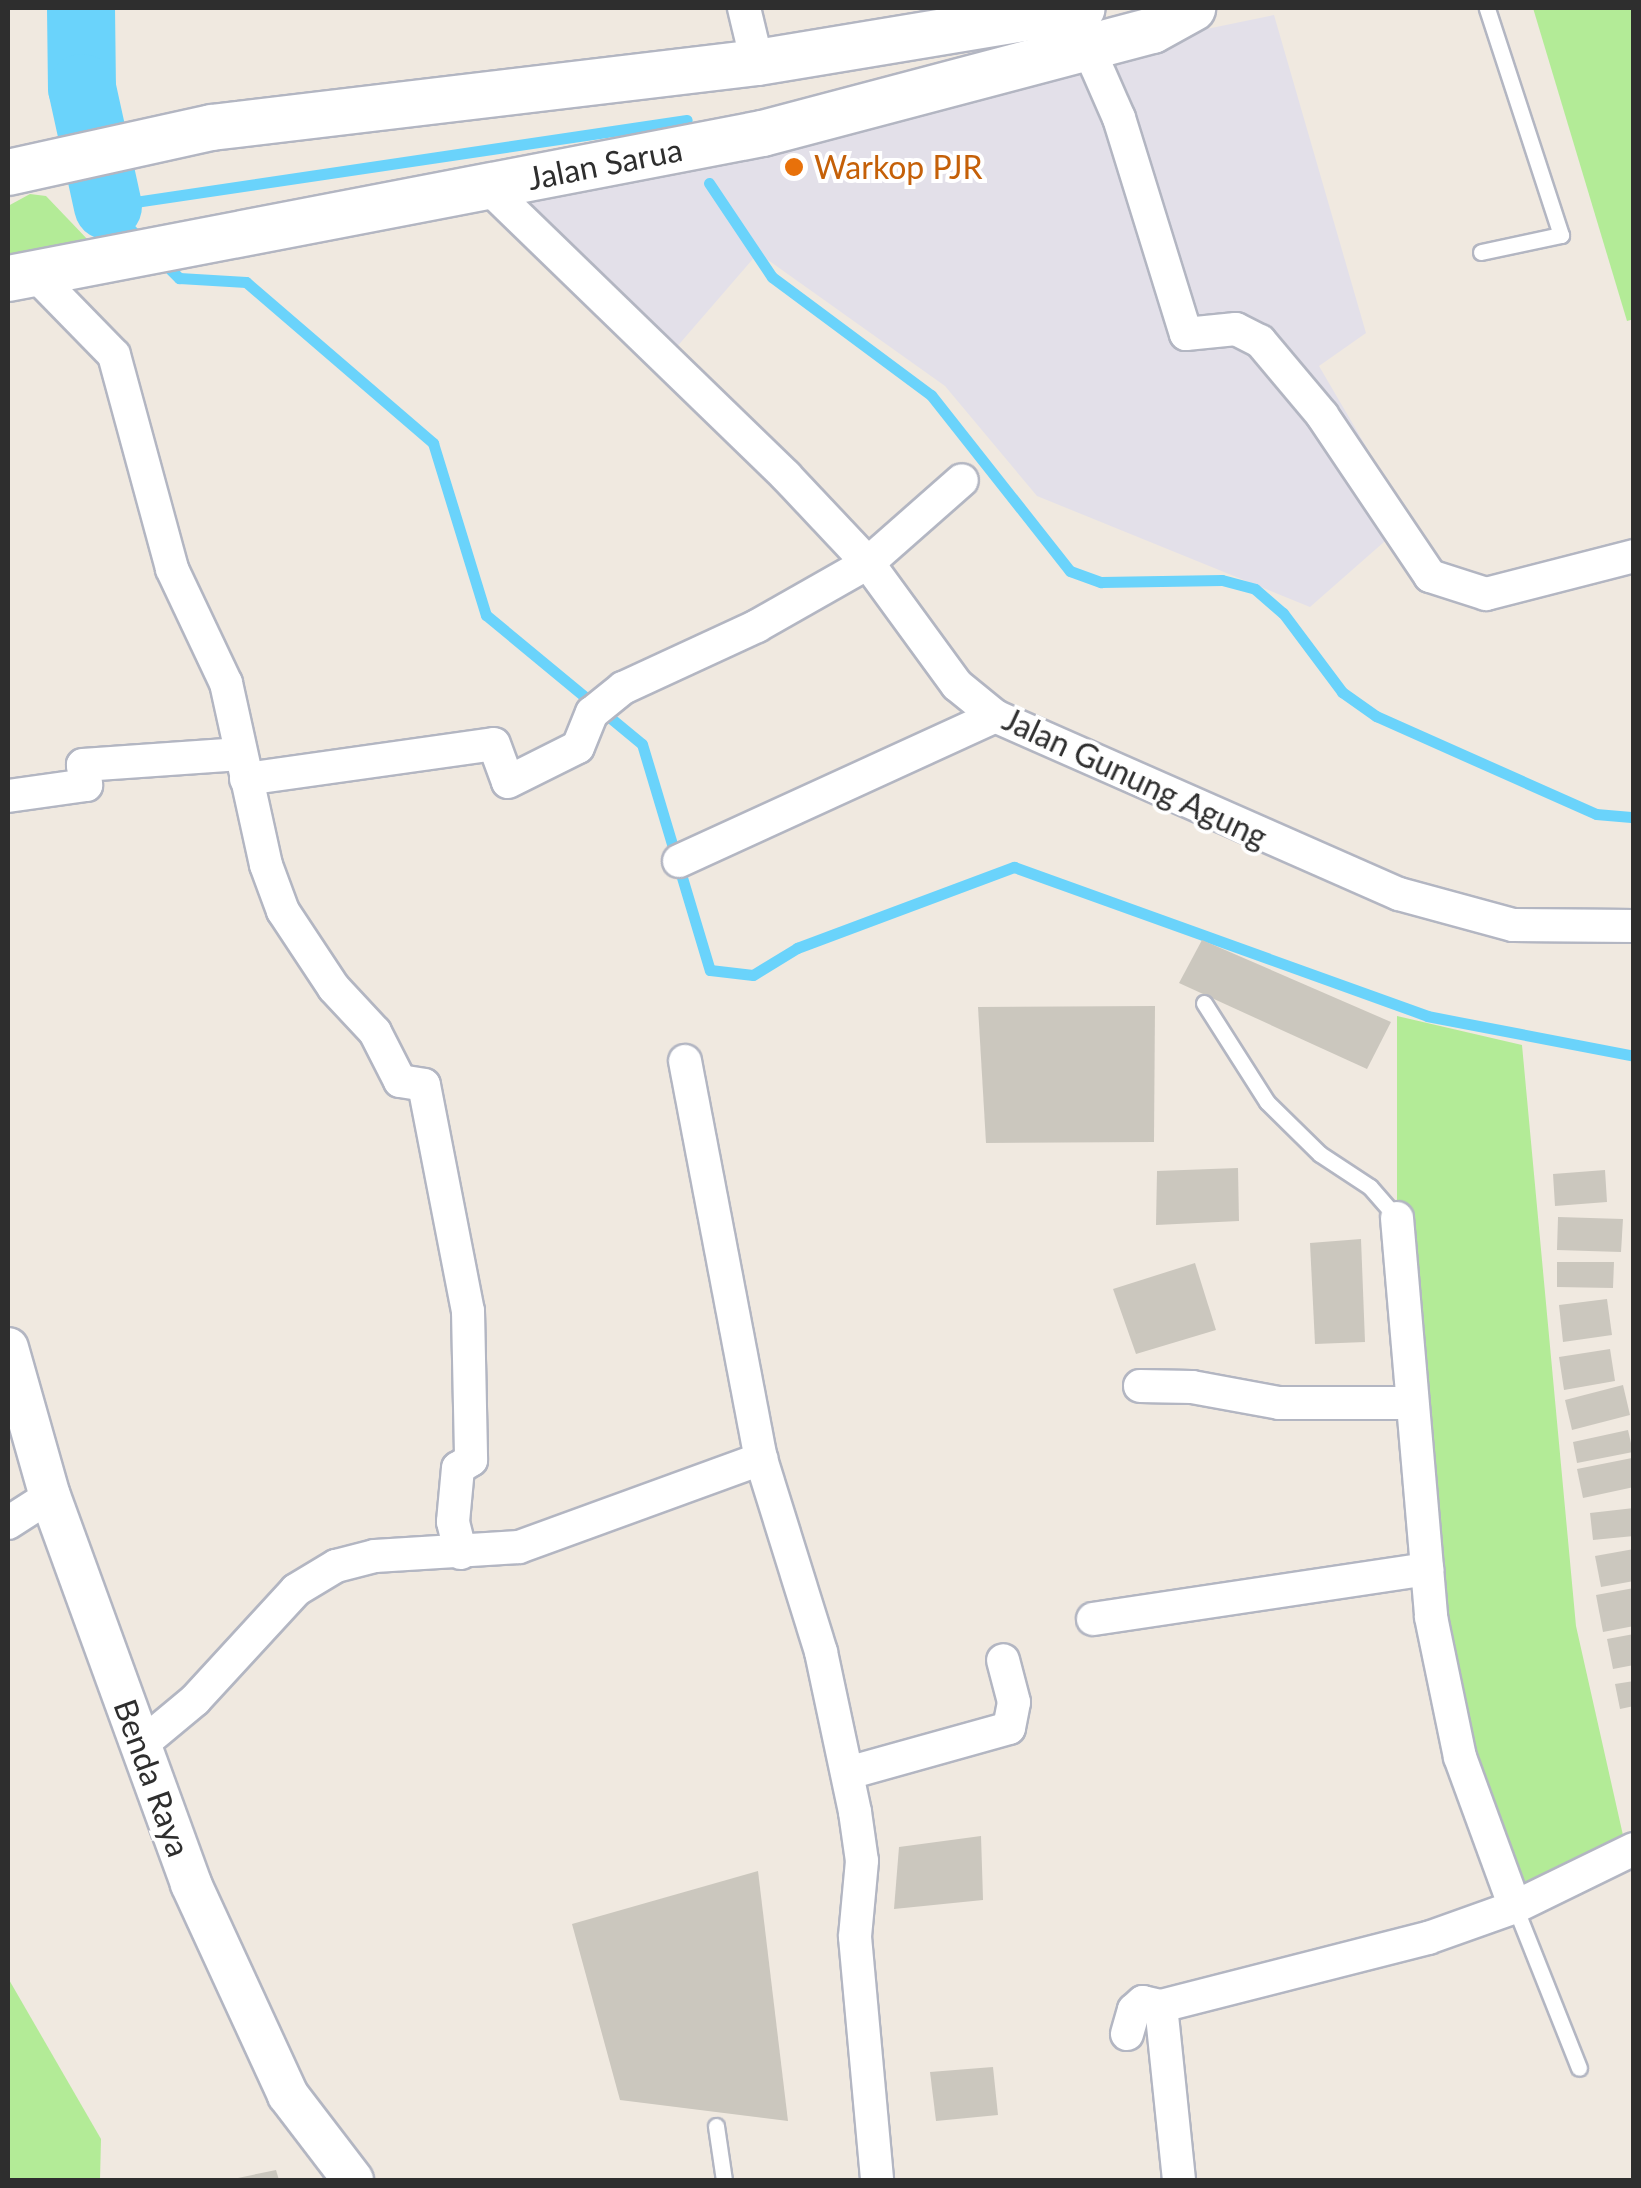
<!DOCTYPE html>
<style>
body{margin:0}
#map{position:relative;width:1641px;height:2188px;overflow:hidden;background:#f0e9e0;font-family:Lato,sans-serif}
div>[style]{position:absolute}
.industrial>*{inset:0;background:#e3e0e9}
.green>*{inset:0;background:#b3eb97}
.stream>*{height:11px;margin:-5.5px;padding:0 5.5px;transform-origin:5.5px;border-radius:5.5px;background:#6ad3fb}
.river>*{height:68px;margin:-34px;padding:0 34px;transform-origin:34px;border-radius:34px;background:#6ad3fb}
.building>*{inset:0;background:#cbc7be}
.roads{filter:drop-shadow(2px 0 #b3b6c2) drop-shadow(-2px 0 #b3b6c2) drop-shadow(0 2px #b3b6c2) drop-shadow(0 -2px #b3b6c2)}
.service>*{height:15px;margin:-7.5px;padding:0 7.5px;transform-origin:7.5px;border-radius:7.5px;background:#fff}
.minor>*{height:32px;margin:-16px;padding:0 16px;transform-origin:16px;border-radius:16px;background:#fff}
.tertiary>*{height:40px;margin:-20px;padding:0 20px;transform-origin:20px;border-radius:20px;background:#fff}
.secondary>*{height:45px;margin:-22.5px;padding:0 22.5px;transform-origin:22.5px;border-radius:22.5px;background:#fff}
.dots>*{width:28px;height:28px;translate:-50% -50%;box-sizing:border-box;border:5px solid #fff;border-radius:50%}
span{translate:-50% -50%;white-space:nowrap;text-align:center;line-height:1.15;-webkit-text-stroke:8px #fff;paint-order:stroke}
.street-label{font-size:32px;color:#2e2e2e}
.food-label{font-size:32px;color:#c56008}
.left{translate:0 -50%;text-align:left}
.frame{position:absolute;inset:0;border:10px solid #2e2e2e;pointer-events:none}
</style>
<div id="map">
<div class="industrial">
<i style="clip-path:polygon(1274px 15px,1366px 333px,1319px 366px,1409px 520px,1310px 607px,1037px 496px,945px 386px,758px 253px,675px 349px,473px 180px)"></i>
</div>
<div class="green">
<i style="clip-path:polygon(1533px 8px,1633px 8px,1634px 319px,1627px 321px)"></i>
<i style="clip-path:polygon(30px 194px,46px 196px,90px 242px,8px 261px,8px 206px)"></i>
<i style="clip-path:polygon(1397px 1016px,1522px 1045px,1576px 1626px,1627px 1853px,1515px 1907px,1460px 1757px,1397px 1218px)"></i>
<i style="clip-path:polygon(8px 1978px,101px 2139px,100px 2180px,8px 2180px)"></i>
</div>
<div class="stream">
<i style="left:709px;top:183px;width:113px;rotate:56.2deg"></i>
<i style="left:772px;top:277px;width:198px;rotate:36.6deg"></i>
<i style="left:931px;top:395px;width:224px;rotate:51.7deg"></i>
<i style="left:1070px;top:571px;width:33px;rotate:20deg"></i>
<i style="left:1101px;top:582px;width:121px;rotate:-0.9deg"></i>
<i style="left:1222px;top:580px;width:34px;rotate:15deg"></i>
<i style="left:1255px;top:589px;width:37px;rotate:41deg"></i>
<i style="left:1283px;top:613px;width:99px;rotate:53.2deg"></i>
<i style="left:1342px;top:692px;width:42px;rotate:35.2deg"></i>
<i style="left:1376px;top:716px;width:241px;rotate:24deg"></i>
<i style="left:1596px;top:814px;width:38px;rotate:5deg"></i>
<i style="left:108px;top:206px;width:50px;rotate:45.8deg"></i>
<i style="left:108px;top:206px;width:585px;rotate:-8.45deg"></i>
<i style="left:163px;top:262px;width:23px;rotate:45deg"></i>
<i style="left:179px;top:278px;width:67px;rotate:3.4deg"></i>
<i style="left:246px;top:282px;width:247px;rotate:40.7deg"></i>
<i style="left:433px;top:443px;width:180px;rotate:72.9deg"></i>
<i style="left:486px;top:615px;width:202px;rotate:39.6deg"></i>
<i style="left:642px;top:744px;width:236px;rotate:73.3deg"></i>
<i style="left:710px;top:970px;width:43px;rotate:6.6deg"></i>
<i style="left:753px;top:975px;width:52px;rotate:-31.5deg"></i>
<i style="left:797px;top:948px;width:232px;rotate:-20.5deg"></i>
<i style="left:1014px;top:867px;width:439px;rotate:19.8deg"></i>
<i style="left:1427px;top:1016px;width:211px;rotate:10.9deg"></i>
</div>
<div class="river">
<i style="left:81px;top:8px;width:80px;rotate:89.3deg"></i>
<i style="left:82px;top:88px;width:121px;rotate:77.6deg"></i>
</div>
<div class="building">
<i style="clip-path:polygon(1202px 940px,1391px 1022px,1367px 1069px,1179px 983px)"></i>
<i style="clip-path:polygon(1155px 1006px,1154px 1142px,986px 1143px,978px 1007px)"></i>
<i style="clip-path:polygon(1238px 1168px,1239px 1221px,1156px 1225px,1157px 1171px)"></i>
<i style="clip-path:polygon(1605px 1170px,1607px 1202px,1555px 1206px,1553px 1174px)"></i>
<i style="clip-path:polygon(1558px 1217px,1623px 1219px,1621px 1252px,1557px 1250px)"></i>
<i style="clip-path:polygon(1361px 1239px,1365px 1342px,1315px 1344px,1310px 1243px)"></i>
<i style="clip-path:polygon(1557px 1262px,1614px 1262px,1613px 1288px,1557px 1287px)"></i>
<i style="clip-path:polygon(1195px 1263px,1216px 1330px,1136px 1354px,1113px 1289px)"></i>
<i style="clip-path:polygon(1607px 1299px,1612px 1335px,1563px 1342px,1559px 1305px)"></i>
<i style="clip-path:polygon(1610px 1349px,1615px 1381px,1564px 1390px,1559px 1357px)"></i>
<i style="clip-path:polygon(1623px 1385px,1630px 1415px,1572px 1430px,1565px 1400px)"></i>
<i style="clip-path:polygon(1628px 1430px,1633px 1452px,1577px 1463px,1573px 1442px)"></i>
<i style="clip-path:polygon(1632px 1458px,1634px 1487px,1583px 1498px,1577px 1469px)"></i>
<i style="clip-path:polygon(1634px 1508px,1634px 1536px,1593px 1540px,1590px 1513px)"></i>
<i style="clip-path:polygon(1634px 1549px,1634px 1581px,1601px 1587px,1595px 1556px)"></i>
<i style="clip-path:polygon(1634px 1588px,1634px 1626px,1603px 1632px,1596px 1595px)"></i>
<i style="clip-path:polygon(1634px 1634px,1634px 1665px,1613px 1669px,1607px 1639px)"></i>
<i style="clip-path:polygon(1634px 1681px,1634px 1706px,1620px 1709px,1615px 1684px)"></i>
<i style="clip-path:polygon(981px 1836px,983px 1900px,894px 1909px,899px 1847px)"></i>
<i style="clip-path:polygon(758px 1871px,788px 2121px,620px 2100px,572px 1924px)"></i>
<i style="clip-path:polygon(993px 2067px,998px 2115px,936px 2121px,930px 2072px)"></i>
<i style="clip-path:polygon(276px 2170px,279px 2180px,233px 2180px,233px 2179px)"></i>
</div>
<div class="roads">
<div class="service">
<i style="left:1481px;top:252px;width:82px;rotate:-12deg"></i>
<i style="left:1561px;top:235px;width:239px;rotate:-108.1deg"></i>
<i style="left:1204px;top:1003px;width:117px;rotate:57.5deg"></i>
<i style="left:1267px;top:1102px;width:74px;rotate:44.5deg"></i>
<i style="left:1320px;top:1154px;width:60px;rotate:33.4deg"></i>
<i style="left:1370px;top:1187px;width:41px;rotate:48.9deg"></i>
<i style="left:1515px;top:1907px;width:173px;rotate:68.3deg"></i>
<i style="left:716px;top:2126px;width:55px;rotate:81.6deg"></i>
</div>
<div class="minor">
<i style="left:744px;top:8px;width:56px;rotate:76.5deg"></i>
<i style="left:1079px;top:27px;width:99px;rotate:66.3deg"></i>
<i style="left:1119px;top:118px;width:226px;rotate:72.8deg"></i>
<i style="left:1186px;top:334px;width:50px;rotate:-5.7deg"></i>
<i style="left:1236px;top:329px;width:27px;rotate:27deg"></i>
<i style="left:1260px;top:341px;width:97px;rotate:50deg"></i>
<i style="left:1322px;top:415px;width:194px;rotate:56.1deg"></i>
<i style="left:1430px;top:576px;width:59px;rotate:17.8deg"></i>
<i style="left:1486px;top:594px;width:153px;rotate:-14.4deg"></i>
<i style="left:488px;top:187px;width:415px;rotate:44.1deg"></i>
<i style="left:786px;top:476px;width:120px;rotate:46.7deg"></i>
<i style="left:868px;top:563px;width:151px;rotate:53.9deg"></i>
<i style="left:957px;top:685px;width:49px;rotate:39.2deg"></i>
<i style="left:995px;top:716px;width:441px;rotate:23.8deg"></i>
<i style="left:1399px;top:894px;width:118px;rotate:15.2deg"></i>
<i style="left:1513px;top:925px;width:121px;rotate:0.5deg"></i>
<i style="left:32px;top:271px;width:117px;rotate:45.7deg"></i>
<i style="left:114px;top:355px;width:222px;rotate:74.8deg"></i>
<i style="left:172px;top:569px;width:126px;rotate:64.7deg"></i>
<i style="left:226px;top:683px;width:186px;rotate:77.6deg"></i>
<i style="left:266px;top:865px;width:49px;rotate:69.7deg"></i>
<i style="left:283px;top:911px;width:92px;rotate:56.5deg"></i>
<i style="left:334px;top:988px;width:60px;rotate:47deg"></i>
<i style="left:375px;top:1032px;width:55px;rotate:63deg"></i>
<i style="left:400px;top:1081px;width:24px;rotate:9deg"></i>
<i style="left:424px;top:1085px;width:230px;rotate:79deg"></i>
<i style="left:468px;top:1311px;width:149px;rotate:88.8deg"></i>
<i style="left:471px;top:1460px;width:15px;rotate:148deg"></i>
<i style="left:458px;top:1468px;width:54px;rotate:95.3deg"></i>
<i style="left:453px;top:1522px;width:32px;rotate:76deg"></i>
<i style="left:246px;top:779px;width:250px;rotate:-8deg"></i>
<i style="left:494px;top:744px;width:40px;rotate:69.8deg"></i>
<i style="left:508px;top:782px;width:78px;rotate:-26.6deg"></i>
<i style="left:578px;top:747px;width:37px;rotate:-68deg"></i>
<i style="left:592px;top:713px;width:40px;rotate:-39deg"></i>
<i style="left:623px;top:688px;width:148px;rotate:-24.8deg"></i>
<i style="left:757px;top:626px;width:128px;rotate:-29.6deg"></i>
<i style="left:868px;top:563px;width:125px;rotate:-41.4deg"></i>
<i style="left:8px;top:796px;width:79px;rotate:-8deg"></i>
<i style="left:86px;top:785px;width:20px;rotate:-99deg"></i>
<i style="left:83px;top:765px;width:158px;rotate:-4deg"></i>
<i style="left:679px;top:861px;width:348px;rotate:-24.6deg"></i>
<i style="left:685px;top:1061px;width:405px;rotate:79.2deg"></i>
<i style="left:761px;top:1459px;width:202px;rotate:72.7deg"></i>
<i style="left:821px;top:1652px;width:164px;rotate:78deg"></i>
<i style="left:855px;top:1812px;width:49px;rotate:81.9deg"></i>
<i style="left:862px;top:1861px;width:76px;rotate:95.3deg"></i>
<i style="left:855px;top:1937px;width:244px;rotate:84.8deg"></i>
<i style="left:1397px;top:1218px;width:400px;rotate:85.1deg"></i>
<i style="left:1431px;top:1617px;width:143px;rotate:78.3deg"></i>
<i style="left:1460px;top:1757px;width:160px;rotate:69.9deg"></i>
<i style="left:1140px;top:1386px;width:52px;rotate:1.1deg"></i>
<i style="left:1192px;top:1387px;width:88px;rotate:10.4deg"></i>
<i style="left:1279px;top:1403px;width:132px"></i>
<i style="left:8px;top:1523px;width:50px;rotate:-32.7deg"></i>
<i style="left:1093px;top:1619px;width:338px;rotate:-8.5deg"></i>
<i style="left:141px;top:1745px;width:70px;rotate:-39.8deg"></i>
<i style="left:195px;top:1700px;width:149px;rotate:-47.4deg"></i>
<i style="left:296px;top:1590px;width:47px;rotate:-31deg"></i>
<i style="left:336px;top:1566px;width:40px;rotate:-14.4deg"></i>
<i style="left:375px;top:1556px;width:144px;rotate:-3.6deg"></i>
<i style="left:519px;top:1547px;width:258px;rotate:-20deg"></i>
<i style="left:848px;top:1773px;width:167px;rotate:-15.6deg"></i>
<i style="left:1009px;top:1728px;width:26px;rotate:-79deg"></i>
<i style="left:1014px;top:1702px;width:43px;rotate:-104.7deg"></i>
<i style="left:1127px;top:2034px;width:25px;rotate:-74deg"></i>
<i style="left:1134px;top:2010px;width:12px;rotate:-42deg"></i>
<i style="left:1143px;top:2002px;width:18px;rotate:13deg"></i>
<i style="left:1179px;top:2180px;width:175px;rotate:-95.9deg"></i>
<i style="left:1161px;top:2006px;width:276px;rotate:-14.3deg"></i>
<i style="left:1428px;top:1938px;width:92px;rotate:-19.6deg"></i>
<i style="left:1515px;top:1907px;width:132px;rotate:-26deg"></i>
</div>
<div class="tertiary">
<i style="left:8px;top:1348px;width:154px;rotate:74.2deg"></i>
<i style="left:50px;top:1496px;width:413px;rotate:70deg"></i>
<i style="left:191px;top:1884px;width:232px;rotate:65.3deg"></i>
<i style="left:288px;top:2095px;width:107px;rotate:52.6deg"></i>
</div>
<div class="secondary">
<i style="left:8px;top:172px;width:208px;rotate:-12.5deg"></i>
<i style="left:211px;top:127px;width:550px;rotate:-6.79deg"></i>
<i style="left:757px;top:62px;width:329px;rotate:-9.4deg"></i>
<i style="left:8px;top:278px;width:768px;rotate:-10.89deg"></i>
<i style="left:762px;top:133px;width:403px;rotate:-14.8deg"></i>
<i style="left:1152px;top:30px;width:46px;rotate:-28.8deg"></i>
</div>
</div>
<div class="dots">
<i style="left:794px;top:167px;background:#e8710a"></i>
</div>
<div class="street-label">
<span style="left:605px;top:164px;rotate:-11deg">Jalan Sarua</span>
<span style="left:1135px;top:778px;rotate:25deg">Jalan Gunung Agung</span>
<span style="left:152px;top:1778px;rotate:70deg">Benda Raya</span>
</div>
<div class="food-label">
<span class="left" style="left:814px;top:167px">Warkop PJR</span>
</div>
<div class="frame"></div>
</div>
